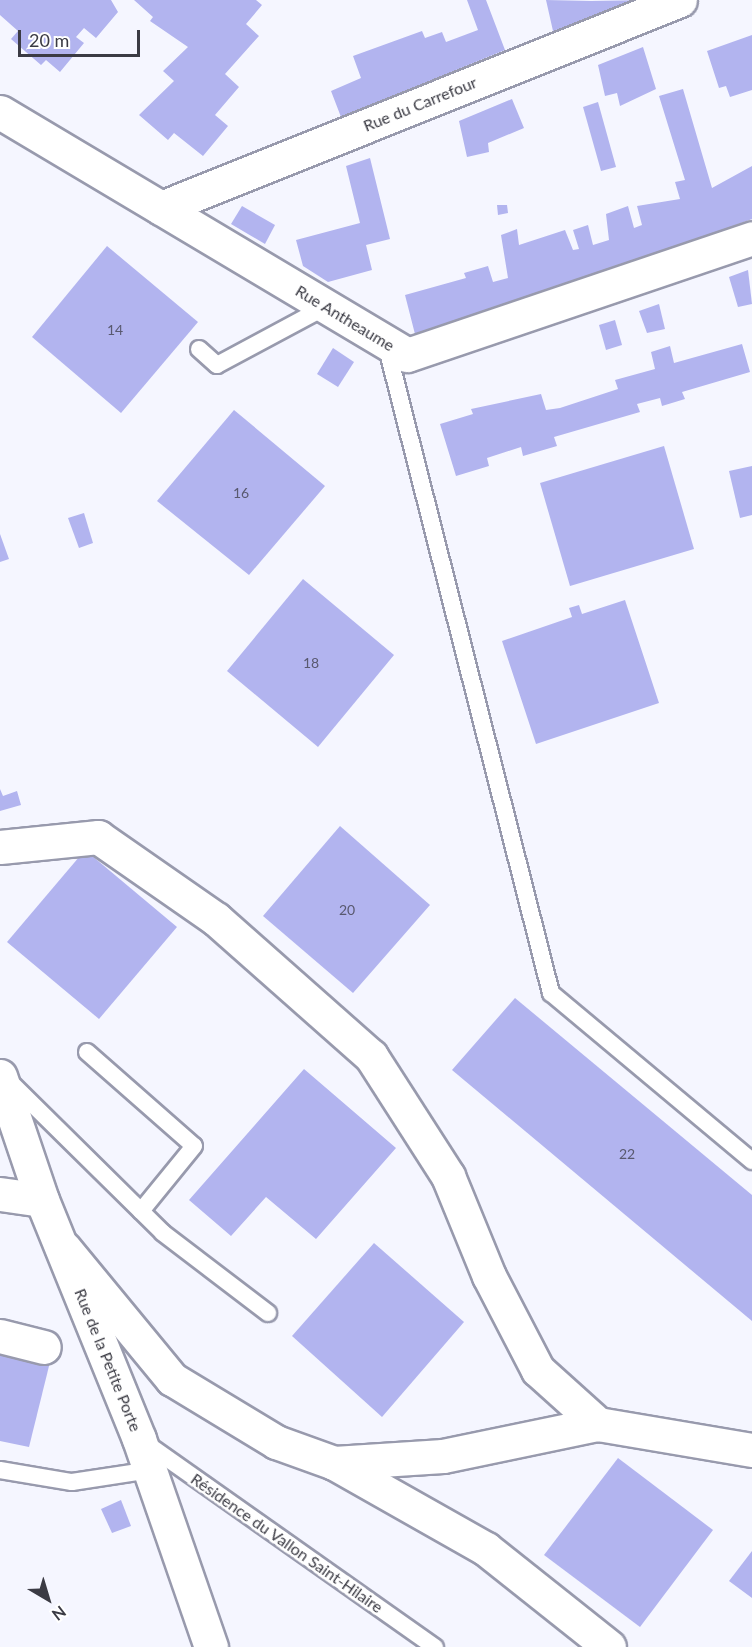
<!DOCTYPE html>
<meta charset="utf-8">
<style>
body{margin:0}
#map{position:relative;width:752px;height:1647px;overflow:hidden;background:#f5f6ff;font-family:Lato,sans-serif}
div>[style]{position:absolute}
.building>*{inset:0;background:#b2b4ef}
.roads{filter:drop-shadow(2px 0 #989aad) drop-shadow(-2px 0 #989aad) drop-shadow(0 2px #989aad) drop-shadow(0 -2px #989aad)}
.lane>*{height:16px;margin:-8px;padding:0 8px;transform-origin:8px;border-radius:8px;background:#fff}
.street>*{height:33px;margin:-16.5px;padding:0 16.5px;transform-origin:16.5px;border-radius:16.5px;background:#fff}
span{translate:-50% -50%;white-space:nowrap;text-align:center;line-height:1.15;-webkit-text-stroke:5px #fff;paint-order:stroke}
.number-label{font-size:14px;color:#59596f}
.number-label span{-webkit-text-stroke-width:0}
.street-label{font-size:16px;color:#3b3b44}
.north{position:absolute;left:18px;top:1569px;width:60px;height:60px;-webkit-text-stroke:4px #fff;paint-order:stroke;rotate:142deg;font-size:16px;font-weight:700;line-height:24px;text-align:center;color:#3b3b44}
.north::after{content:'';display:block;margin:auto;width:21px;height:27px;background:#3b3b44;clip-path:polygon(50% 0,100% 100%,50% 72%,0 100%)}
.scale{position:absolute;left:18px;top:30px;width:122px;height:27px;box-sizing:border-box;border:3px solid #3b3b44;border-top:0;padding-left:8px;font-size:18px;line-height:21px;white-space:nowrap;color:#3b3b44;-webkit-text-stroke:4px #fff;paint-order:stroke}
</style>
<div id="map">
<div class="building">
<i style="clip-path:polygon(0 0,111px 0,118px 12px,96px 38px,84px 28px,76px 37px,84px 43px,60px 72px,46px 60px,41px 65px,11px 39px,18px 31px,0 15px)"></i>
<i style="clip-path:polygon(134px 0,256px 0,262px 5px,246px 24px,259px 36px,225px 74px,239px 87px,215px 115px,228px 126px,203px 156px,174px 133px,168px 140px,139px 115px,174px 81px,163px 71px,188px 47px,150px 21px,153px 17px)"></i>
<i style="clip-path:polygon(467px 0,486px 0,505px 50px,341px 117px,331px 91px,361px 78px,353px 56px,422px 31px,425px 38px,442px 32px,446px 42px,478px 30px)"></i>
<i style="clip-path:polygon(546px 0,591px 1px,648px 0,553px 31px)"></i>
<i style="clip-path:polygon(752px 35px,752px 90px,730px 97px,726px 86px,719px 88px,707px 51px)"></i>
<i style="clip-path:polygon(643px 47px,656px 89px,620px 106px,617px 93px,605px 96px,598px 65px)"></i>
<i style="clip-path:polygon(683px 89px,712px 188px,752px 166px,752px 219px,417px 342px,405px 295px,466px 278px,464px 273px,488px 266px,493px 282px,508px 278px,501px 235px,517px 229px,519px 245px,565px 230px,573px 250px,579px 249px,573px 230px,588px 225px,593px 245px,609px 240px,606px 214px,628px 206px,634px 228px,642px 225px,637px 206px,680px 199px,675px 182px,685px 180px,659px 96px)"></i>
<i style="clip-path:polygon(512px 99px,524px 128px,488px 143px,489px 152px,467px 157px,459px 121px)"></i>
<i style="clip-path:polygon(598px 102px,616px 167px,601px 171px,583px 107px)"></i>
<i style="clip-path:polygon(370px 158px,390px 239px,366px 245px,372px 270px,328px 282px,303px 266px,296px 240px,360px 223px,346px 166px)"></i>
<i style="clip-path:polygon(497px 205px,507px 205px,508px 213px,498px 215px)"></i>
<i style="clip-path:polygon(242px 206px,275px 225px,265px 244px,231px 224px)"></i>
<i style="clip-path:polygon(107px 246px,198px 322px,121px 413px,32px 337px)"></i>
<i style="clip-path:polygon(748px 270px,752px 304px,738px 307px,729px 277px)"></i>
<i style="clip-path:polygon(659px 304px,665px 329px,647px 333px,639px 311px)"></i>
<i style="clip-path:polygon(615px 320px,622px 345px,606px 350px,599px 325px)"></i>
<i style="clip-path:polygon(742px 344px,750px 372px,682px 392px,685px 399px,662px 406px,660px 398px,637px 404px,640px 412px,554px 437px,557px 446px,523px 456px,521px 447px,487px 458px,489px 466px,456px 476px,440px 424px,473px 414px,471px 409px,541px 394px,546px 410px,560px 408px,618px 389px,615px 380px,655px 369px,651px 352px,670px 346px,674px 363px)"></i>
<i style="clip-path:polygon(333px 348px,354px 362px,338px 387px,317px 374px)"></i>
<i style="clip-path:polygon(234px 410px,325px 486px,249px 575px,157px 501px)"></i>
<i style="clip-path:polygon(664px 446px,694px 549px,570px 586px,540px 483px)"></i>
<i style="clip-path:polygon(752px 466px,752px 515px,740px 518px,729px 471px)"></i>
<i style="clip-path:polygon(84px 513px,93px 543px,79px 548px,68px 518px)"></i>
<i style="clip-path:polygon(0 534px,9px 559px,0 562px)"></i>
<i style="clip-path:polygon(303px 579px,394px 655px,318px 747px,227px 671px)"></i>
<i style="clip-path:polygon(625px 600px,659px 703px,536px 744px,502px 641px,572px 617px,569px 608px,579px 605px,582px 614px)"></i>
<i style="clip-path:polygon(0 789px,3px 796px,17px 791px,21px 805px,0 811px)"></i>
<i style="clip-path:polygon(340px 826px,430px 905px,353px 993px,263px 916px)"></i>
<i style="clip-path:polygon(85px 850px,177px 927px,99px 1019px,7px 942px)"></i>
<i style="clip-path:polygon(515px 998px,752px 1195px,752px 1321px,452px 1070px)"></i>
<i style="clip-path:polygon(304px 1069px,396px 1148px,316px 1239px,266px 1197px,231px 1236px,189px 1200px)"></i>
<i style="clip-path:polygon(374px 1243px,464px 1322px,382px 1417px,292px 1336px)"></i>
<i style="clip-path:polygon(0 1350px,50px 1362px,29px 1447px,0 1441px)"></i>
<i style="clip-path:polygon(618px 1458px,713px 1530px,640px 1627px,544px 1555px)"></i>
<i style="clip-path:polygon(121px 1500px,131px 1526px,112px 1533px,101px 1509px)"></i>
<i style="clip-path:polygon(752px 1551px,752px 1598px,729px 1581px)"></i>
</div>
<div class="roads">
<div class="lane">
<i style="left:386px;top:344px;width:670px;rotate:75.74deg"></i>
<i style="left:551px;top:993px;width:262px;rotate:39.9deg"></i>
<i style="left:199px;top:349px;width:24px;rotate:42deg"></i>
<i style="left:217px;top:365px;width:123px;rotate:-28.2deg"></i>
<i style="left:87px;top:1052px;width:142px;rotate:41.3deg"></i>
<i style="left:194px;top:1146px;width:84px;rotate:129.2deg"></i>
<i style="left:9px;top:1081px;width:216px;rotate:44.6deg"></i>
<i style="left:163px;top:1233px;width:132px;rotate:37.3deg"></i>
<i style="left:144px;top:1442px;width:356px;rotate:35.2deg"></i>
<i style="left:0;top:1470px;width:73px;rotate:9.5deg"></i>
<i style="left:72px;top:1482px;width:79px;rotate:-8.7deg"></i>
</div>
<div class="street">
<i style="left:0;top:112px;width:474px;rotate:30.8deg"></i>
<i style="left:407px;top:355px;width:364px;rotate:-18.7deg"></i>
<i style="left:161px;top:208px;width:559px;rotate:-21.84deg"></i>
<i style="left:0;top:847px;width:99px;rotate:-5.8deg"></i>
<i style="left:98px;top:837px;width:144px;rotate:34.8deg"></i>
<i style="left:216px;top:919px;width:207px;rotate:41.5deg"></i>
<i style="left:371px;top:1056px;width:143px;rotate:57.3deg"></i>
<i style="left:448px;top:1176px;width:108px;rotate:67.7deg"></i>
<i style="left:489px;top:1276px;width:106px;rotate:62.5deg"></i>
<i style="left:538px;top:1370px;width:81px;rotate:42deg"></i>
<i style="left:0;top:1076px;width:131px;rotate:71.3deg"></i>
<i style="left:42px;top:1200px;width:258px;rotate:67.9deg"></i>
<i style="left:139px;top:1439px;width:220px;rotate:70.9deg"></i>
<i style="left:0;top:1194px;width:42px;rotate:8.1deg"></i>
<i style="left:64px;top:1248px;width:170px;rotate:50.5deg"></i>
<i style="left:172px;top:1379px;width:122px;rotate:31.2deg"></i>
<i style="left:276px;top:1442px;width:62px;rotate:19.9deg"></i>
<i style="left:334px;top:1463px;width:175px;rotate:29.5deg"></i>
<i style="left:486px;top:1549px;width:157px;rotate:38.5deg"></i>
<i style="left:0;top:1336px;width:45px;rotate:14deg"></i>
<i style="left:334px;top:1463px;width:109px;rotate:-3.7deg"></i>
<i style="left:443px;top:1456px;width:158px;rotate:-11.7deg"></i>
<i style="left:598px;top:1424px;width:156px;rotate:9.6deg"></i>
</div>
</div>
<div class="number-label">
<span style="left:115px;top:330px">14</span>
<span style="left:241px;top:493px">16</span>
<span style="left:311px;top:663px">18</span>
<span style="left:347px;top:910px">20</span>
<span style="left:627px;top:1154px">22</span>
</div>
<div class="street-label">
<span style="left:420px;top:104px;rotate:-22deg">Rue du Carrefour</span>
<span style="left:345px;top:318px;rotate:31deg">Rue Antheaume</span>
<span style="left:108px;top:1360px;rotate:68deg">Rue de la Petite Porte</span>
<span style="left:287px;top:1543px;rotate:35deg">Résidence du Vallon Saint-Hilaire</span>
</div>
<div class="north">N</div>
<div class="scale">20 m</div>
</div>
